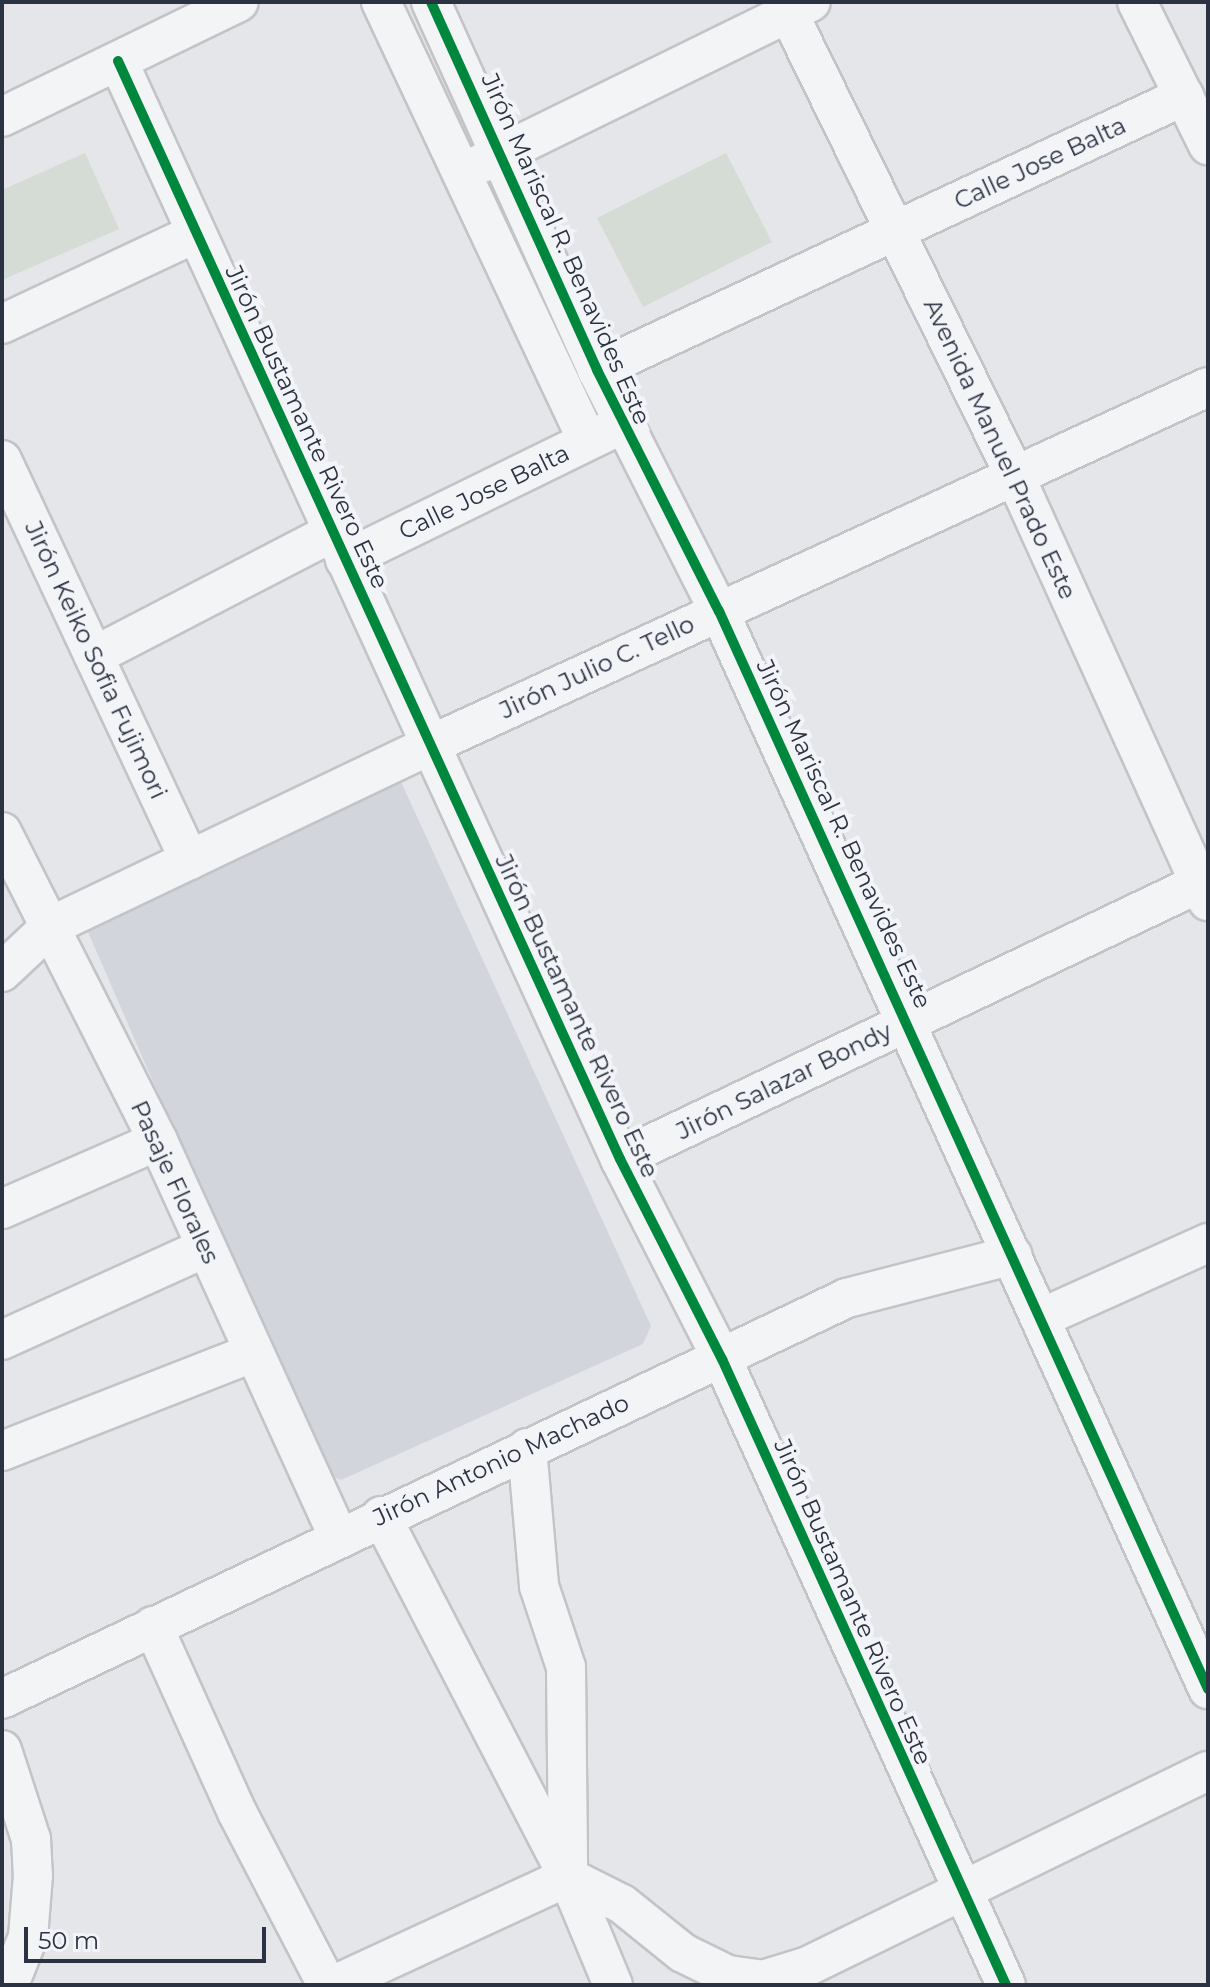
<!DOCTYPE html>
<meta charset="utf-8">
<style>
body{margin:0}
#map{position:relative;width:1210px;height:1987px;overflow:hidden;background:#e4e6e9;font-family:Montserrat,sans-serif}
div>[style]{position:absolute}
.built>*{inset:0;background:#d3d5dc}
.green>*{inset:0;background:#d4dcd5}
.roads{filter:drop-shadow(2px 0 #c2c4c7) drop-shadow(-2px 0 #c2c4c7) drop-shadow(0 2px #c2c4c7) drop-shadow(0 -2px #c2c4c7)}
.minor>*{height:38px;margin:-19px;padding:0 19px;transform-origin:19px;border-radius:19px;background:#f3f4f6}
.cycleway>*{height:10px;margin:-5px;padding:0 5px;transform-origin:5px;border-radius:5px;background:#00873e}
span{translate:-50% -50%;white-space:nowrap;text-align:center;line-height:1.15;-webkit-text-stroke:8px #f2f4f8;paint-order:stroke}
.street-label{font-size:24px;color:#2b3242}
.frame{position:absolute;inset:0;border:4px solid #2b3242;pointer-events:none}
.scale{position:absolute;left:24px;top:1927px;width:242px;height:36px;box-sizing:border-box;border:4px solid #2b3242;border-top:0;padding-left:10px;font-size:24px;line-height:28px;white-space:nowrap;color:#2b3242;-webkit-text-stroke:6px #f2f4f8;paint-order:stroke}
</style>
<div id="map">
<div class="built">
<i style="clip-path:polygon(396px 771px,651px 1326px,643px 1344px,341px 1480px,322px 1471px,85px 925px)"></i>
</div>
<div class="green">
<i style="clip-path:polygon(85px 153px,119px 229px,2px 280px,2px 190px)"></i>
<i style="clip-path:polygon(726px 153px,772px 242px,643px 307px,597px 218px)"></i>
</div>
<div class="roads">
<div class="minor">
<i style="left:381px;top:2px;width:484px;rotate:64.8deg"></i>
<i style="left:431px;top:2px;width:404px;rotate:65.7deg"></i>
<i style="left:597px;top:370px;width:270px;rotate:63.2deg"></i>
<i style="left:719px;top:611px;width:1184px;rotate:65.6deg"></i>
<i style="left:783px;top:2px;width:525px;rotate:63.92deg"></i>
<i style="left:1014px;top:474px;width:469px;rotate:65.6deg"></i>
<i style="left:1137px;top:2px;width:160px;rotate:63.6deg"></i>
<i style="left:118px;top:61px;width:1207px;rotate:65.43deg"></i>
<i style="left:620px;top:1159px;width:225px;rotate:63deg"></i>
<i style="left:722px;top:1359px;width:687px;rotate:65.6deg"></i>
<i style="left:2px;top:117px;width:263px;rotate:-25.9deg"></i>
<i style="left:482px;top:163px;width:366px;rotate:-26.1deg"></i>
<i style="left:2px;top:324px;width:214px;rotate:-25.1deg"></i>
<i style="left:597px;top:370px;width:648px;rotate:-25.02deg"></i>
<i style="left:2px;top:460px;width:442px;rotate:64.9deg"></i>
<i style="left:345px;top:560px;width:293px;rotate:-26.1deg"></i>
<i style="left:94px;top:656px;width:269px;rotate:-27.4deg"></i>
<i style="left:2px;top:832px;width:346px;rotate:63.2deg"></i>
<i style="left:158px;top:1141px;width:434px;rotate:65.5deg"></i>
<i style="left:2px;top:972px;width:67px;rotate:-43.2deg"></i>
<i style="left:51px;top:926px;width:420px;rotate:-25.5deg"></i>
<i style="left:430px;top:745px;width:856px;rotate:-24.71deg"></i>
<i style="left:620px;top:1159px;width:651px;rotate:-25.46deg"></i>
<i style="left:2px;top:1209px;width:170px;rotate:-23.6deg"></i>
<i style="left:1041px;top:1318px;width:183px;rotate:-24.2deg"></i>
<i style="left:2px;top:1340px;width:223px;rotate:-24.4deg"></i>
<i style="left:527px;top:1448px;width:139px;rotate:85deg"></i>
<i style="left:539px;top:1586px;width:85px;rotate:71.6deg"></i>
<i style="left:566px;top:1667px;width:203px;rotate:89.4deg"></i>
<i style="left:2px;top:1451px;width:269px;rotate:-21.4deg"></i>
<i style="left:381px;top:1516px;width:407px;rotate:62.6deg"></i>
<i style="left:568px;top:1877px;width:117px;rotate:67.4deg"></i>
<i style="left:153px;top:1626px;width:204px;rotate:65.7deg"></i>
<i style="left:237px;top:1812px;width:195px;rotate:62.5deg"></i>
<i style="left:2px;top:1699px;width:935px;rotate:-25.39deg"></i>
<i style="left:847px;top:1298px;width:171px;rotate:-14.5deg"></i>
<i style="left:2px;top:1750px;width:94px;rotate:72deg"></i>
<i style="left:31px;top:1839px;width:36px;rotate:87deg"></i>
<i style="left:33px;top:1875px;width:62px;rotate:94.6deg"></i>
<i style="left:28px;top:1937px;width:52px;rotate:111.6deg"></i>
<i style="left:568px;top:1877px;width:60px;rotate:26.6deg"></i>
<i style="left:622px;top:1904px;width:78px;rotate:38.8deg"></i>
<i style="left:683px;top:1953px;width:50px;rotate:26.1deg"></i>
<i style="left:728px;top:1975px;width:35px;rotate:8deg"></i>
<i style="left:763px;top:1980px;width:47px;rotate:-17.3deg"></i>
<i style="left:808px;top:1966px;width:445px;rotate:-26deg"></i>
<i style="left:334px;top:1985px;width:258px;rotate:-24.8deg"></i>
</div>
</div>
<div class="cycleway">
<i style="left:431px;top:2px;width:404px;rotate:65.7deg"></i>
<i style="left:597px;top:370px;width:270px;rotate:63.2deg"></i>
<i style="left:719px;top:611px;width:1184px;rotate:65.6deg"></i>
<i style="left:118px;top:61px;width:1207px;rotate:65.43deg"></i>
<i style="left:620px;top:1159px;width:225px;rotate:63deg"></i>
<i style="left:722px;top:1359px;width:687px;rotate:65.6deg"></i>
</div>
<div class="street-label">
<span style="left:1040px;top:163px;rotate:-25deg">Calle Jose Balta</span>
<span style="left:566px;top:249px;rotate:66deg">Jirón Mariscal R. Benavides Este</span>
<span style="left:307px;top:427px;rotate:65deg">Jirón Bustamante Rivero Este</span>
<span style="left:1000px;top:449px;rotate:65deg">Avenida Manuel Prado Este</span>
<span style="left:484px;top:492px;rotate:-26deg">Calle Jose Balta</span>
<span style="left:96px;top:660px;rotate:65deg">Jirón Keiko Sofia Fujimori</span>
<span style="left:597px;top:667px;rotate:-25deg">Jirón Julio C. Tello</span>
<span style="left:844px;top:834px;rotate:65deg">Jirón Mariscal R. Benavides Este</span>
<span style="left:577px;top:1016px;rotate:65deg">Jirón Bustamante Rivero Este</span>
<span style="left:784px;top:1081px;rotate:-26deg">Jirón Salazar Bondy</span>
<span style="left:175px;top:1182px;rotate:65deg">Pasaje Florales</span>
<span style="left:501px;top:1460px;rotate:-25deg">Jirón Antonio Machado</span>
<span style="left:853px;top:1602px;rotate:66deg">Jirón Bustamante Rivero Este</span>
</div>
<div class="frame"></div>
<div class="scale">50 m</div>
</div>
